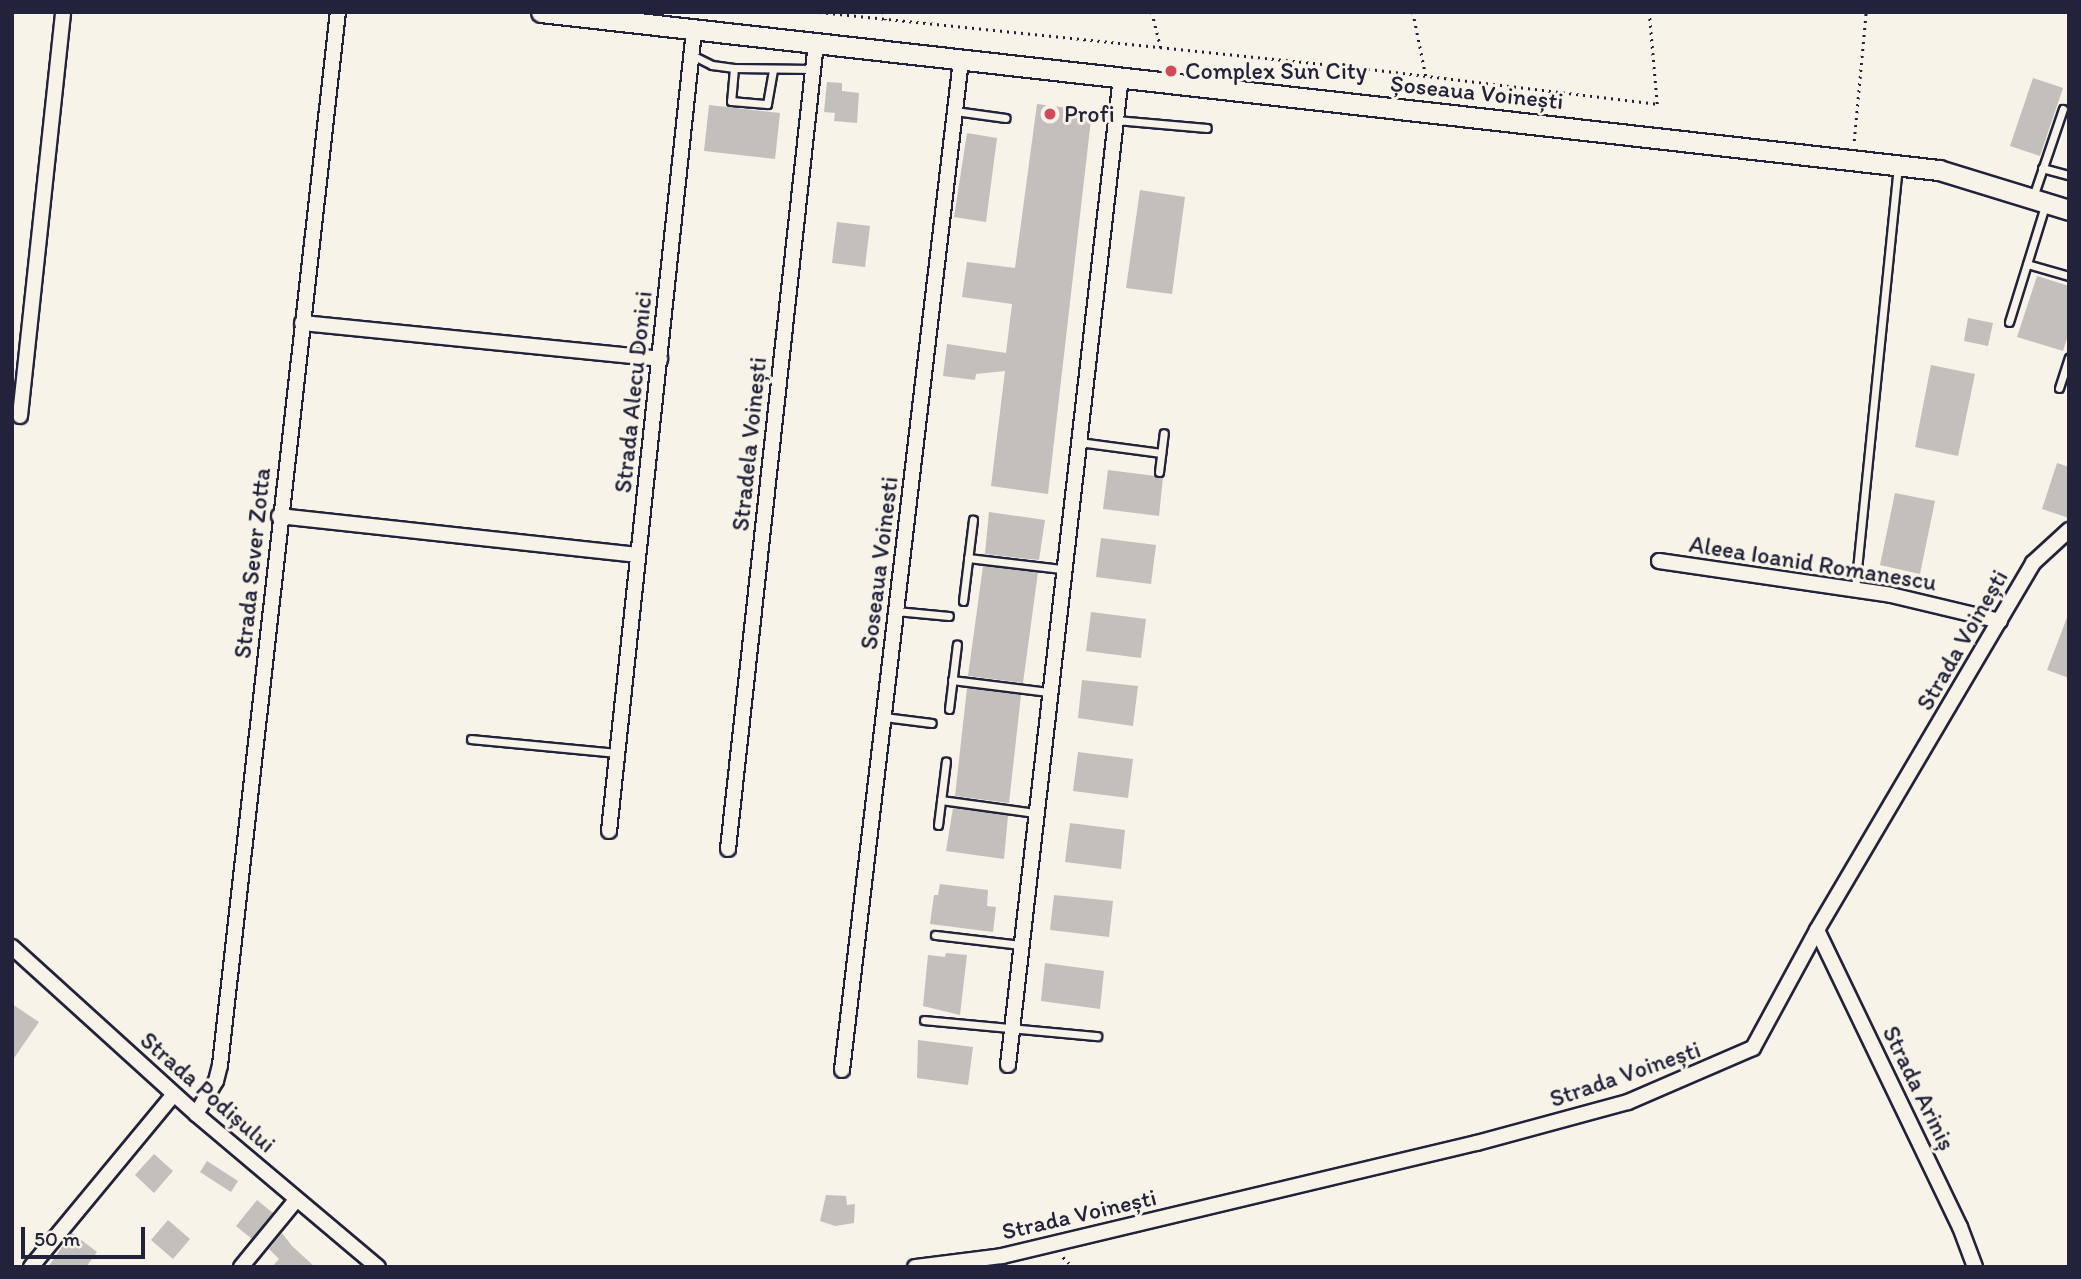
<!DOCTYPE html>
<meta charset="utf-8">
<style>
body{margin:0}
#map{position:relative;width:2081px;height:1279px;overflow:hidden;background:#f7f3e8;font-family:Itim,sans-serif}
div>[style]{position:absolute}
.building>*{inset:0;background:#c2bfbd}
.path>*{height:2.5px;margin-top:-1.25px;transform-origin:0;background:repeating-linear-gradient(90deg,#22223b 0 2px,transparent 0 7px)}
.roads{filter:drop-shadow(2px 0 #22223b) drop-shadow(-2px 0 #22223b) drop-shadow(0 2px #22223b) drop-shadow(0 -2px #22223b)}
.lane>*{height:7px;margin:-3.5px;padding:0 3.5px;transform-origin:3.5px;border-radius:3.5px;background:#f7f3e8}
.street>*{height:14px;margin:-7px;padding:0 7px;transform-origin:7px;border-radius:7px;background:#f7f3e8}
.secondary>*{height:19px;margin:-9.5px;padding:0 9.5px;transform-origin:9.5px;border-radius:9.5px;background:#f7f3e8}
.dots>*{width:19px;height:19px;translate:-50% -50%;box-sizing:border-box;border:4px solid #f7f3e8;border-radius:50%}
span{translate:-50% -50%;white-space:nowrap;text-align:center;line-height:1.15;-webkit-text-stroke:6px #f7f3e8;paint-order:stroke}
.poi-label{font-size:24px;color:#22223b}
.left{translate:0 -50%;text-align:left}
.street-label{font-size:24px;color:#22223b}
.frame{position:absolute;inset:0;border:14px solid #22223b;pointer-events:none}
.scale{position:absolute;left:21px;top:1227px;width:124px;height:32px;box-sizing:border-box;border:4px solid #22223b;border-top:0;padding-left:9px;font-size:21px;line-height:24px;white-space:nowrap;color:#22223b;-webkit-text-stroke:5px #f7f3e8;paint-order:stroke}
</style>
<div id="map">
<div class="building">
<i style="clip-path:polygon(2033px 78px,2063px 88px,2040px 156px,2010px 146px)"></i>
<i style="clip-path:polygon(827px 82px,842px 83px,842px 91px,859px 93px,857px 123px,834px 121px,835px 113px,824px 112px)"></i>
<i style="clip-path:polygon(1037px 104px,1092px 111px,1048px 494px,991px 486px,1005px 371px,976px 374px,975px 380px,943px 376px,947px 344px,1006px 353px,1012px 304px,962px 297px,967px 262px,1015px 268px)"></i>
<i style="clip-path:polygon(709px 105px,780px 113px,775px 159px,704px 151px)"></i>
<i style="clip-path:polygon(967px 133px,997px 138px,986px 222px,954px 217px)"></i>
<i style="clip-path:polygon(1140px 190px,1185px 197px,1172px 294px,1126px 288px)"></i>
<i style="clip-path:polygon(837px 222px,870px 226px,865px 267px,832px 263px)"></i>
<i style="clip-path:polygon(2037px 276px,2069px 286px,2069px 332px,2063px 351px,2017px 337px)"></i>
<i style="clip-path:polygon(1968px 318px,1993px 323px,1988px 346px,1964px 341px)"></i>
<i style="clip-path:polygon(1931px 365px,1975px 374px,1958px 456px,1915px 447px)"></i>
<i style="clip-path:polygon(2057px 463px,2069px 467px,2069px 518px,2042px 509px)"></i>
<i style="clip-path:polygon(1108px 470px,1163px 477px,1159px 516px,1103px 509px)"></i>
<i style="clip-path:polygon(1895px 493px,1935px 501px,1920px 574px,1880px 565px)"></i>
<i style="clip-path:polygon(989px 512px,1045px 520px,1039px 560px,985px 554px)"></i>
<i style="clip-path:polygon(1101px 538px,1156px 545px,1151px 584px,1096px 577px)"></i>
<i style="clip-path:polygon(983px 566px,1038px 572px,1023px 683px,968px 676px)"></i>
<i style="clip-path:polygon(1091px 612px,1146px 619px,1141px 658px,1086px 651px)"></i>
<i style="clip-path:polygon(2068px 615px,2069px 616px,2069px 678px,2047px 670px)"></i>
<i style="clip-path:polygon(1082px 680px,1138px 686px,1133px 726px,1078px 718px)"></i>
<i style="clip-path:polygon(967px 688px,1021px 695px,1009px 803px,955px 796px)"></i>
<i style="clip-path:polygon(1078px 752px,1133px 759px,1128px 798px,1073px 791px)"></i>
<i style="clip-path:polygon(953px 808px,1008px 815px,1004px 859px,946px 851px)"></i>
<i style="clip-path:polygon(1070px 823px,1125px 830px,1121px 869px,1065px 862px)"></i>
<i style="clip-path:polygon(940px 884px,988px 890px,987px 906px,996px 907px,993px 932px,930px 924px,934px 895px,938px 895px)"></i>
<i style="clip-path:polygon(1054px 895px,1113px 901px,1109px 937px,1050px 930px)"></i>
<i style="clip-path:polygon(946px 953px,967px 955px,960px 1015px,923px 1006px,928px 955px,945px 957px)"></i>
<i style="clip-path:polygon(1045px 963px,1104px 971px,1100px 1009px,1041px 1001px)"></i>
<i style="clip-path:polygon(12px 1004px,39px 1022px,12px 1061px)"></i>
<i style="clip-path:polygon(918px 1040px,973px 1047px,968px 1085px,917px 1078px)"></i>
<i style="clip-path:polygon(154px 1154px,173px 1171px,154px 1193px,135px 1175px)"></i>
<i style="clip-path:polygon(207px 1161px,238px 1181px,231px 1192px,200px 1172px)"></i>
<i style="clip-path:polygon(826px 1195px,846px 1196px,847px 1205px,855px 1204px,854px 1223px,835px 1226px,820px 1221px)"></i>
<i style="clip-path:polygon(257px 1200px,273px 1213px,252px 1239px,236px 1226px)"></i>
<i style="clip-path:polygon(168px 1220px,190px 1239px,173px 1259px,151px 1240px)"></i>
<i style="clip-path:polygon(72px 1233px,97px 1252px,86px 1267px,48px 1267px)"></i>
<i style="clip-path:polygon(282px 1233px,292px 1246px,315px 1267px,272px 1267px,279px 1259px,269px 1249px)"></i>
</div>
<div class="path">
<i style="left:819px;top:12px;width:545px;rotate:5.9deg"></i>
<i style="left:1361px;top:68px;width:298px;rotate:6.9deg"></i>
<i style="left:1657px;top:104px;width:92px;rotate:-95deg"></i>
<i style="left:884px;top:12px;width:8px;rotate:76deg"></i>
<i style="left:1152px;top:12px;width:37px;rotate:76deg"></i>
<i style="left:1413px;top:12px;width:65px;rotate:78.5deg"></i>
<i style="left:1854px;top:141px;width:130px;rotate:-84.7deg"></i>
<i style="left:1063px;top:1257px;width:14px;rotate:45deg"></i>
</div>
<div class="roads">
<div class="lane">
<i style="left:692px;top:55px;width:22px;rotate:27deg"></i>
<i style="left:712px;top:65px;width:22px;rotate:8deg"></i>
<i style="left:734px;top:68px;width:79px;rotate:0.7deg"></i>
<i style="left:734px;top:68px;width:33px;rotate:95deg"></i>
<i style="left:731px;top:101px;width:36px;rotate:5deg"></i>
<i style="left:767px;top:104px;width:34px;rotate:-80deg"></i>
<i style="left:955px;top:111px;width:51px;rotate:7.8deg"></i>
<i style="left:1116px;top:120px;width:91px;rotate:5deg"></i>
<i style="left:2042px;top:168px;width:28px;rotate:15deg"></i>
<i style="left:2033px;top:197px;width:93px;rotate:-71.2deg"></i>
<i style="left:2027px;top:264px;width:44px;rotate:15.9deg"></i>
<i style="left:2009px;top:322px;width:121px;rotate:-72.8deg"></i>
<i style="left:2059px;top:388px;width:32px;rotate:-72deg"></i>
<i style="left:1079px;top:442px;width:83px;rotate:7.6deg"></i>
<i style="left:1159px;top:472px;width:39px;rotate:-83deg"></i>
<i style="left:968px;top:558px;width:94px;rotate:6.7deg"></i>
<i style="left:1855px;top:589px;width:426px;rotate:-84.2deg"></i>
<i style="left:963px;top:601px;width:82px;rotate:-83deg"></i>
<i style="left:896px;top:611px;width:53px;rotate:5.4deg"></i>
<i style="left:952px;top:680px;width:97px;rotate:7.1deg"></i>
<i style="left:949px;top:709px;width:65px;rotate:-83deg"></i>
<i style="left:884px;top:717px;width:48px;rotate:7.1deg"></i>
<i style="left:471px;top:739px;width:146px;rotate:5.5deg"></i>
<i style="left:941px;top:800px;width:95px;rotate:7.9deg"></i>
<i style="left:938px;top:825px;width:64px;rotate:-82.9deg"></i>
<i style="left:935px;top:935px;width:87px;rotate:6.6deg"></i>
<i style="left:924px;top:1020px;width:174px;rotate:5.3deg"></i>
</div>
<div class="street">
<i style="left:302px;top:323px;width:360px;rotate:5.7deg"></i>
<i style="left:20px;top:416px;width:406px;rotate:-83.9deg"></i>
<i style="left:279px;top:516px;width:361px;rotate:6.2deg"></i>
<i style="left:1659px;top:561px;width:234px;rotate:8.3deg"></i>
<i style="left:1891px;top:595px;width:112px;rotate:13.4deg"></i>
<i style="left:609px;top:831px;width:805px;rotate:-83.94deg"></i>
<i style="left:728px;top:849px;width:811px;rotate:-83.77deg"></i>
<i style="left:1817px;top:930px;width:330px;rotate:64.3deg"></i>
<i style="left:1960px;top:1227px;width:43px;rotate:69.4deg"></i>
<i style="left:12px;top:947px;width:248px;rotate:42.2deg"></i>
<i style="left:196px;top:1114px;width:238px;rotate:40.1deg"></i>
<i style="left:1008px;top:1065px;width:994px;rotate:-83.48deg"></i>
<i style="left:842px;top:1070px;width:1017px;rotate:-83.28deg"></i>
<i style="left:196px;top:1114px;width:39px;rotate:-59deg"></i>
<i style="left:216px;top:1081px;width:16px;rotate:-76deg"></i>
<i style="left:220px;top:1065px;width:1060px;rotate:-83.61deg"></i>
<i style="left:31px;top:1267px;width:224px;rotate:-50.4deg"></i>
<i style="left:241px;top:1267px;width:87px;rotate:-50.6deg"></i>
<i style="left:915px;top:1267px;width:88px;rotate:-7.2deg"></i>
<i style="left:1002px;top:1256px;width:488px;rotate:-13.4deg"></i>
<i style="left:1477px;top:1143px;width:156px;rotate:-15.2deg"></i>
<i style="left:1628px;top:1102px;width:136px;rotate:-23.4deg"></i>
<i style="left:1753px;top:1048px;width:134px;rotate:-61.5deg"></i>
<i style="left:1817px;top:930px;width:426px;rotate:-59.5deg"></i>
<i style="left:2033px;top:563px;width:49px;rotate:-42.5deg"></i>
</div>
<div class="secondary">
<i style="left:541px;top:12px;width:1407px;rotate:6.45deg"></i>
<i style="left:1939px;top:170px;width:136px;rotate:17.1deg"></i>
</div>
</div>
<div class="dots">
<i style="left:1171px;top:71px;background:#d1495b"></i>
<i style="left:1050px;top:114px;background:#d1495b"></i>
</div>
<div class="poi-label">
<span class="left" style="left:1185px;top:71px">Complex Sun City</span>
<span class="left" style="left:1064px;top:114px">Profi</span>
</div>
<div class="street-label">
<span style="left:1477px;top:92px;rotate:6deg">Șoseaua Voinești</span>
<span style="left:633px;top:392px;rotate:-84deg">Strada Alecu Donici</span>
<span style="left:749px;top:444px;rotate:-84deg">Stradela Voinești</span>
<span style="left:252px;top:563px;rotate:-84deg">Strada Sever Zotta</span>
<span style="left:879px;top:563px;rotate:-83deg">Soseaua Voinesti</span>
<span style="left:1813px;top:563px;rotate:9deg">Aleea Ioanid Romanescu</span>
<span style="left:1962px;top:640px;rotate:-60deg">Strada Voinești</span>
<span style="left:1625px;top:1074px;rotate:-19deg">Strada Voinești</span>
<span style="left:1919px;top:1088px;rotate:64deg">Strada Ariniș</span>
<span style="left:208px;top:1092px;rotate:41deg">Strada Podișului</span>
<span style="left:1079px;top:1214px;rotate:-13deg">Strada Voinești</span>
</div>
<div class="frame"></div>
<div class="scale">50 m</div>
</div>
